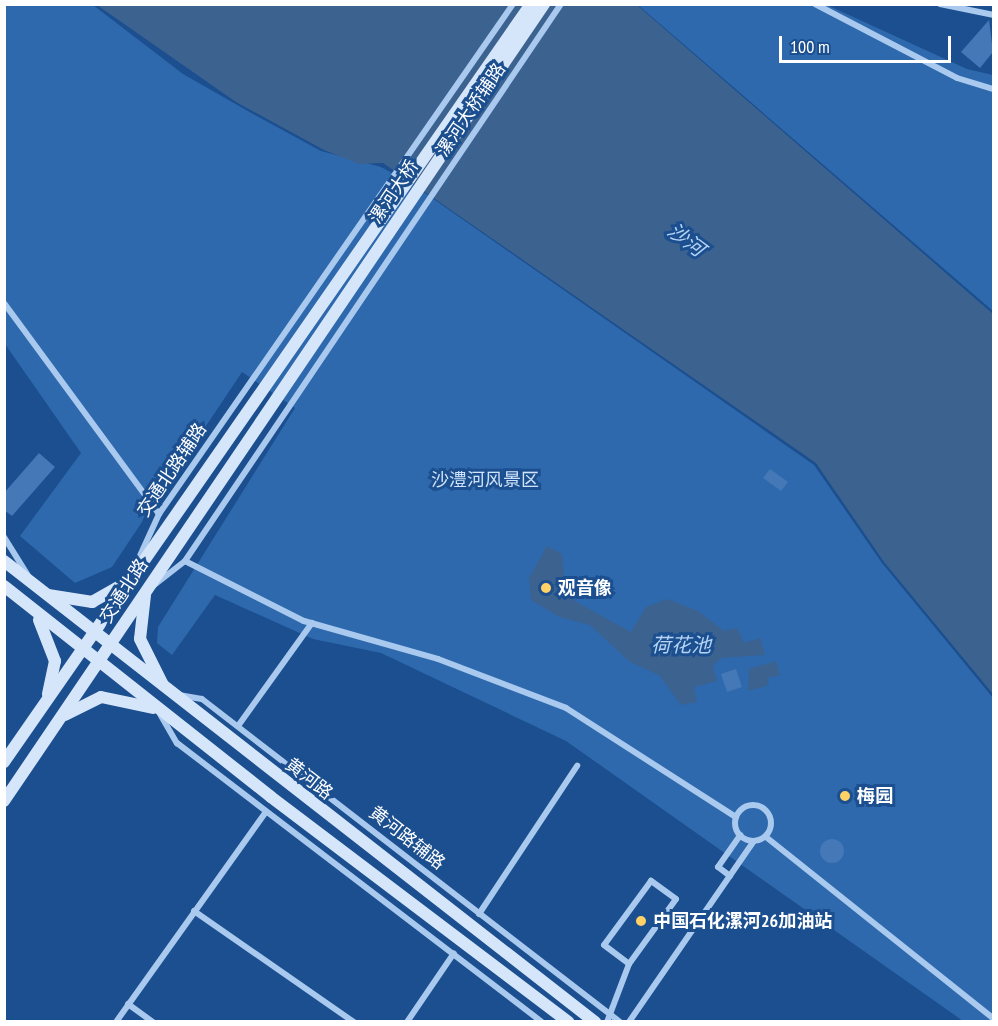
<!DOCTYPE html>
<meta charset="utf-8">
<style>
body{margin:0}
#map{position:relative;width:998px;height:1026px;overflow:hidden;background:#1b4f8f;font-family:"PT Sans Narrow","Noto Sans SC",sans-serif}
div>[style]{position:absolute}
.green>*{inset:0;background:#2e69ad}
.water>*{inset:0;background:#3c6290}
.building>*{inset:0;background:#4478b7}
.round{border-radius:50%}
.street>*{height:6px;margin:-3px;padding:0 3px;transform-origin:3px;border-radius:3px;background:#a9c9ee}
.street>.ring{margin:-3px;padding:0;box-sizing:content-box;background:none;border:6px solid #a9c9ee;border-radius:50%}
.secondary>*{height:12px;margin:-6px;padding:0 6px;transform-origin:6px;border-radius:6px;background:#d6e6fa}
.dots>*{width:16px;height:16px;translate:-50% -50%;box-sizing:border-box;border:3px solid #1b4f8f;border-radius:50%}
span{translate:-50% -50%;white-space:nowrap;text-align:center;line-height:1.15;-webkit-text-stroke:6px #1b4f8f;paint-order:stroke}
.street-label{font-size:18px;color:#fff}
.park-label{font-size:18px;color:#cfe3fa}
.poi-label{font-size:18px;color:#fff;font-weight:700}
.left{translate:0 -50%;text-align:left}
.water-label{font-size:20px;color:#b5d3f5;font-style:italic}
.frame{position:absolute;inset:0;border:6px solid #fff;pointer-events:none}
.scale{position:absolute;left:779px;top:36px;width:172px;height:27px;box-sizing:border-box;border:3px solid #fff;border-top:0;padding-left:8px;font-size:18px;line-height:21px;white-space:nowrap;color:#fff;-webkit-text-stroke:4px #1b4f8f;paint-order:stroke}
</style>
<div id="map">
<div class="green">
<i style="clip-path:polygon(4px 5px,93px 5px,183px 74px,253px 114px,321px 151px,381px 167px,412px 184px,814px 465px,882px 563px,993px 698px,993px 1021px,963px 1021px,566px 741px,381px 653px,313px 639px,215px 595px,172px 655px,157px 643px,158px 627px,295px 408px,242px 372px,112px 567px,75px 583px,20px 536px,81px 453px,5px 344px)"></i>
<i style="clip-path:polygon(638px 5px,827px 5px,967px 69px,993px 75px,993px 311px)"></i>
</div>
<div class="water">
<i style="clip-path:polygon(97px 5px,637px 5px,993px 314px,993px 694px,884px 562px,816px 463px,383px 163px,359px 164px,324px 150px,236px 102px)"></i>
<i style="clip-path:polygon(547px 546px,562px 554px,565px 590px,573px 600px,631px 632px,646px 607px,668px 599px,698px 611px,724px 631px,737px 628px,744px 643px,760px 638px,765px 655px,721px 658px,713px 666px,717px 681px,694px 687px,697px 702px,681px 705px,659px 675px,630px 662px,590px 625px,559px 617px,531px 600px,529px 578px)"></i>
<i style="clip-path:polygon(776px 661px,780px 675px,767px 678px,769px 685px,748px 691px,749px 669px)"></i>
</div>
<div class="building">
<i style="clip-path:polygon(989px 20px,993px 52px,980px 68px,961px 52px)"></i>
<i style="clip-path:polygon(39px 453px,55px 467px,12px 516px,4px 510px,4px 493px)"></i>
<i style="clip-path:polygon(770px 469px,788px 482px,781px 491px,763px 478px)"></i>
<i style="clip-path:polygon(736px 669px,742px 687px,727px 692px,721px 674px)"></i>
<i class="round" style="left:820px;top:839px;width:24px;height:24px"></i>
</div>
<div class="street">
<i style="left:815px;top:4px;width:160px;rotate:27.5deg"></i>
<i style="left:957px;top:78px;width:39px;rotate:17deg"></i>
<i style="left:940px;top:4px;width:55px;rotate:11.5deg"></i>
<i style="left:4px;top:303px;width:262px;rotate:53.7deg"></i>
<i style="left:4px;top:537px;width:44px;rotate:58.1deg"></i>
<i style="left:185px;top:561px;width:133px;rotate:26.8deg"></i>
<i style="left:304px;top:621px;width:139px;rotate:15.8deg"></i>
<i style="left:438px;top:659px;width:137px;rotate:20.9deg"></i>
<i style="left:566px;top:708px;width:202px;rotate:32.7deg"></i>
<i style="left:133px;top:571px;width:63px;rotate:-65.5deg"></i>
<i style="left:159px;top:514px;width:621px;rotate:-55.23deg"></i>
<i style="left:153px;top:586px;width:41px;rotate:-38deg"></i>
<i style="left:185px;top:561px;width:672px;rotate:-55.98deg"></i>
<i style="left:179px;top:695px;width:23px;rotate:10deg"></i>
<i style="left:202px;top:699px;width:528px;rotate:37.69deg"></i>
<i style="left:160px;top:714px;width:34px;rotate:60deg"></i>
<i style="left:177px;top:743px;width:459px;rotate:37.4deg"></i>
<i style="left:238px;top:726px;width:127px;rotate:-54.3deg"></i>
<i class="ring" style="left:735px;top:805px;width:30px;height:30px"></i>
<i style="left:766px;top:837px;width:292px;rotate:38.6deg"></i>
<i style="left:730px;top:876px;width:15px;rotate:-143deg"></i>
<i style="left:718px;top:867px;width:39px;rotate:-55deg"></i>
<i style="left:194px;top:911px;width:195px;rotate:34.8deg"></i>
<i style="left:479px;top:914px;width:178px;rotate:-56.5deg"></i>
<i style="left:128px;top:1004px;width:31px;rotate:36deg"></i>
<i style="left:116px;top:1022px;width:258px;rotate:-54.5deg"></i>
<i style="left:407px;top:1022px;width:83px;rotate:-55.7deg"></i>
<i style="left:607px;top:1022px;width:62px;rotate:-69.2deg"></i>
<i style="left:629px;top:964px;width:80px;rotate:-54.1deg"></i>
<i style="left:676px;top:899px;width:31px;rotate:-144deg"></i>
<i style="left:651px;top:881px;width:79px;rotate:126.3deg"></i>
<i style="left:604px;top:945px;width:31px;rotate:37deg"></i>
<i style="left:629px;top:1022px;width:219px;rotate:-55.4deg"></i>
</div>
<div class="secondary">
<i style="left:4px;top:561px;width:750px;rotate:37.96deg"></i>
<i style="left:4px;top:586px;width:340px;rotate:38.3deg"></i>
<i style="left:271px;top:797px;width:373px;rotate:37.1deg"></i>
<i style="left:48px;top:595px;width:45px;rotate:9deg"></i>
<i style="left:92px;top:602px;width:40px;rotate:-29.7deg"></i>
<i style="left:145px;top:595px;width:44px;rotate:96.5deg"></i>
<i style="left:140px;top:639px;width:51px;rotate:63.4deg"></i>
<i style="left:39px;top:620px;width:44px;rotate:68.7deg"></i>
<i style="left:55px;top:661px;width:34px;rotate:102deg"></i>
<i style="left:65px;top:715px;width:40px;rotate:-26.6deg"></i>
<i style="left:101px;top:697px;width:53px;rotate:11.9deg"></i>
<i style="left:4px;top:762px;width:923px;rotate:-55.19deg"></i>
<i style="left:4px;top:801px;width:963px;rotate:-55.88deg"></i>
</div>
<div class="dots">
<i style="left:546px;top:588px;background:#ffd166"></i>
<i style="left:845px;top:796px;background:#ffd166"></i>
<i style="left:641px;top:921px;background:#ffd166"></i>
</div>
<div class="street-label">
<span style="left:471px;top:110px;rotate:-56deg">漯河大桥辅路</span>
<span style="left:394px;top:192px;rotate:-56deg">漯河大桥</span>
<span style="left:172px;top:470px;rotate:-56deg">交通北路辅路</span>
<span style="left:124px;top:591px;rotate:-57deg">交通北路</span>
<span style="left:309px;top:779px;rotate:38deg">黄河路</span>
<span style="left:407px;top:838px;rotate:38deg">黄河路辅路</span>
</div>
<div class="park-label">
<span style="left:485px;top:480px">沙澧河风景区</span>
</div>
<div class="poi-label">
<span class="left" style="left:558px;top:588px">观音像</span>
<span class="left" style="left:857px;top:796px">梅园</span>
<span class="left" style="left:653px;top:921px">中国石化漯河26加油站</span>
</div>
<div class="water-label">
<span style="left:686px;top:240px;rotate:37deg">沙河</span>
<span style="left:681px;top:645px">荷花池</span>
</div>
<div class="frame"></div>
<div class="scale">100 m</div>
</div>
